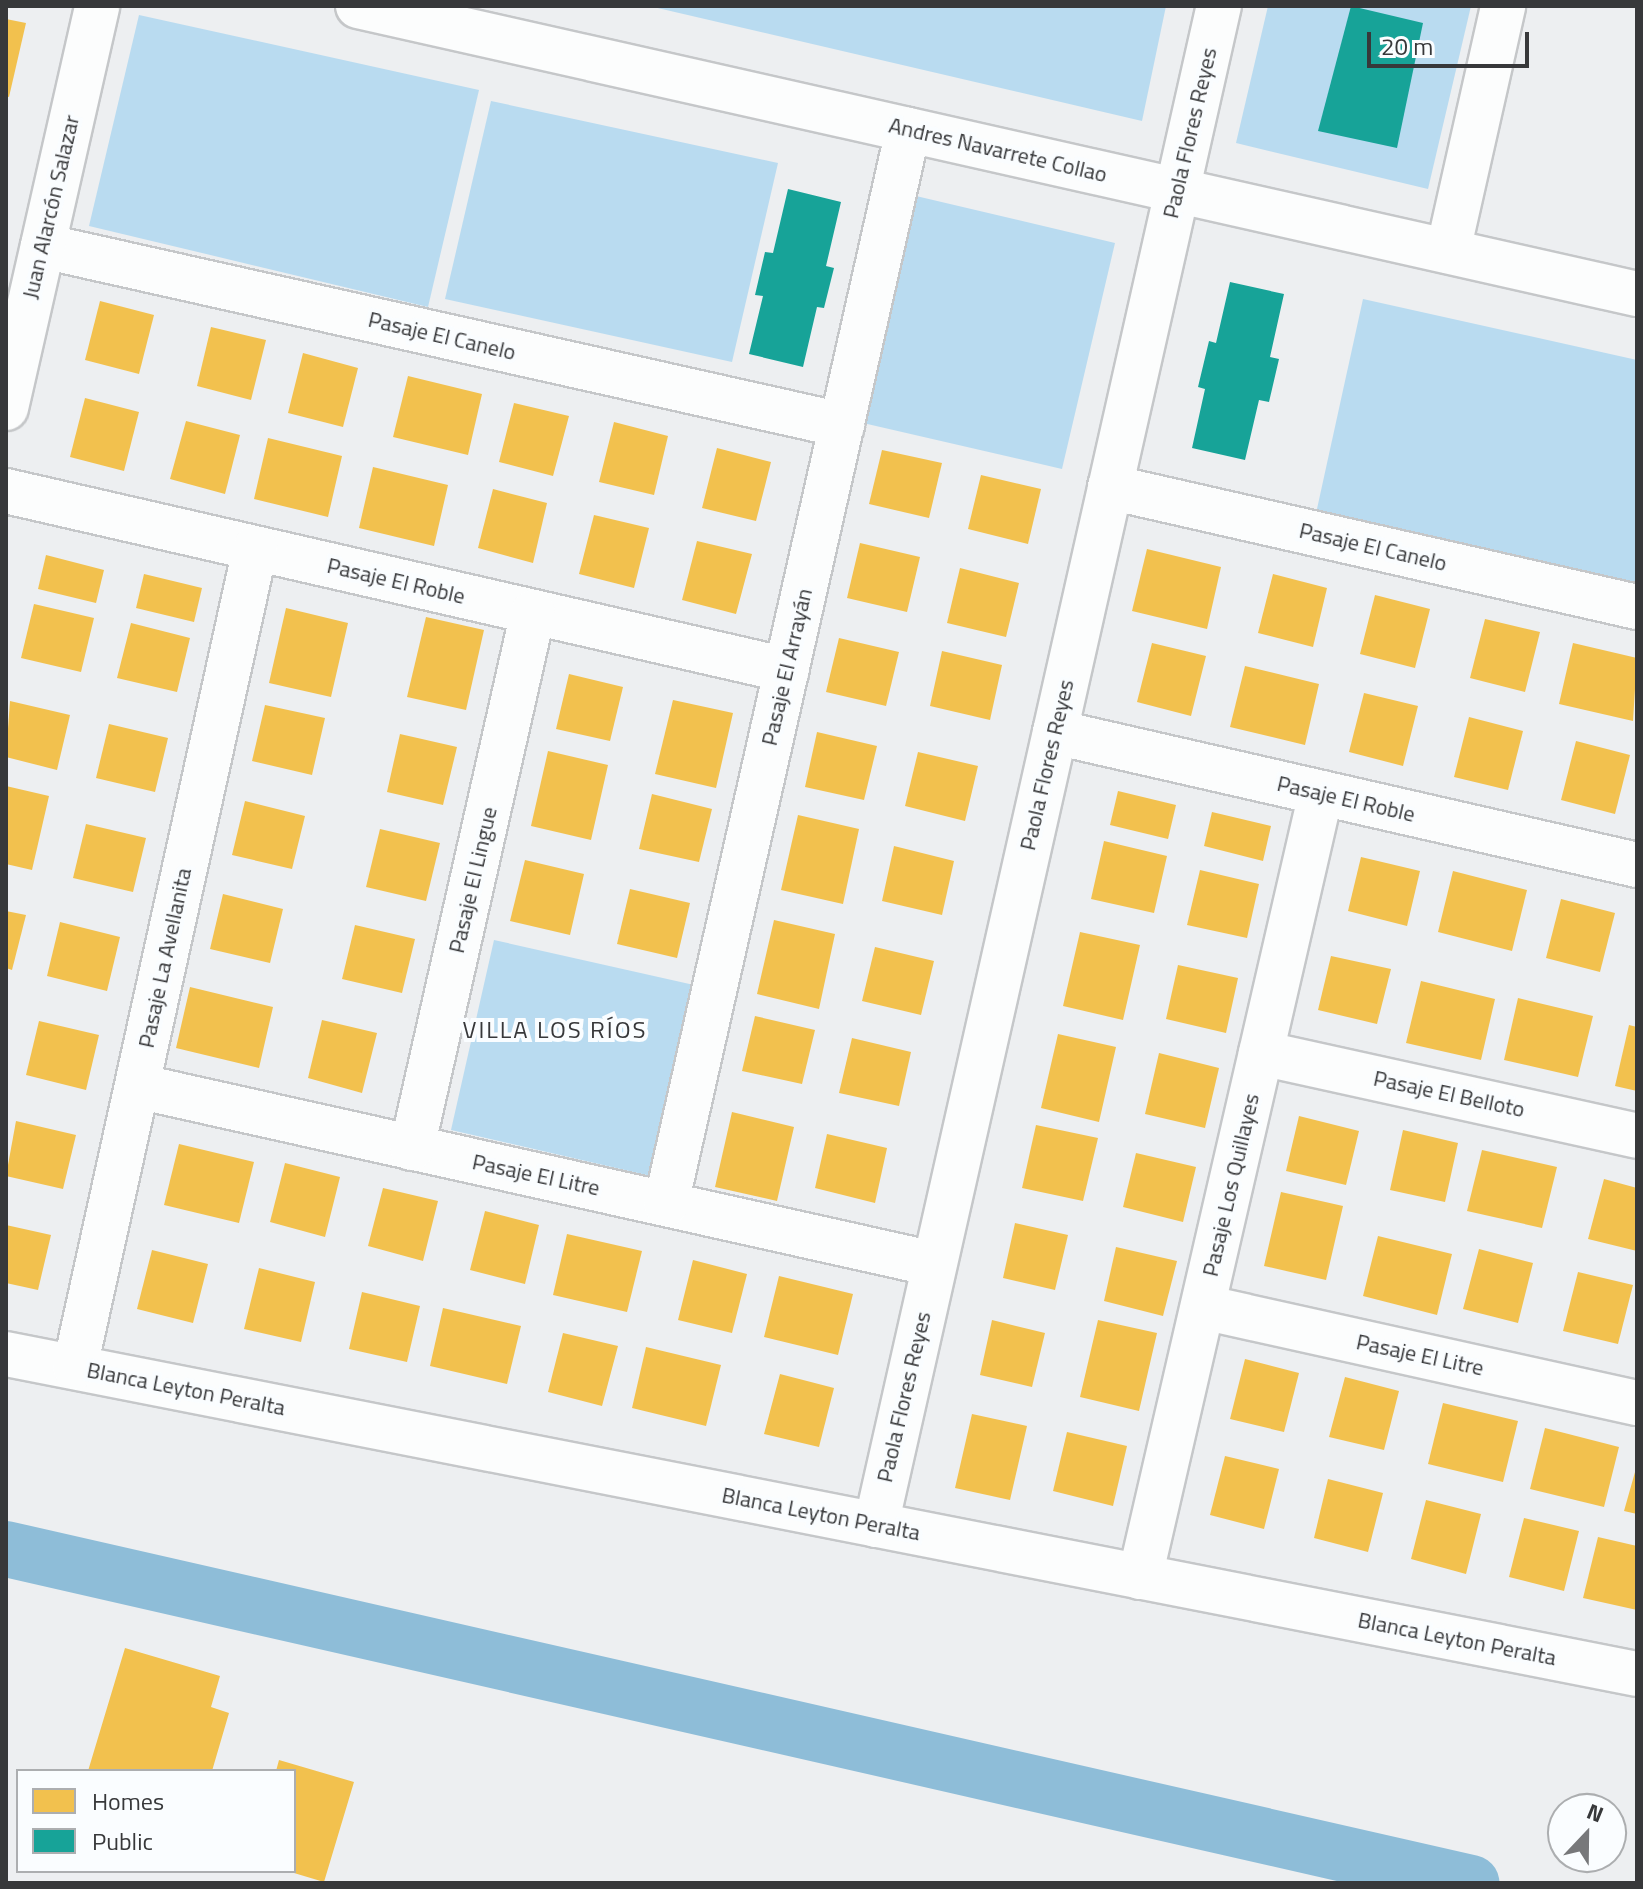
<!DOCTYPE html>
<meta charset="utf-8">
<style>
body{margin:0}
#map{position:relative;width:1643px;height:1889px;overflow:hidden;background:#edeff1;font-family:"Titillium Web",sans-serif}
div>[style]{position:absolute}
.green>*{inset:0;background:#b9dbf0}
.homes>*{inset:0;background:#f2c14e}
.public>*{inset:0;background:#17a398}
.canal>*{height:56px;margin:-28px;padding:0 28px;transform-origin:28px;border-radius:28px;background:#8ebdd8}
.roads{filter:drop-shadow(2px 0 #c5c7c9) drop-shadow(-2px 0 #c5c7c9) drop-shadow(0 2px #c5c7c9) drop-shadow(0 -2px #c5c7c9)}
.minor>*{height:44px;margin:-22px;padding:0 22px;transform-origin:22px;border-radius:22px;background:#fcfdfd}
span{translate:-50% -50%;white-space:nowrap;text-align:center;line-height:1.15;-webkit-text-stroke:8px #fafdff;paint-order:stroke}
.street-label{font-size:22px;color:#37383a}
.neighbourhood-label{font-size:24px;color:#37383a;letter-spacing:2px}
.frame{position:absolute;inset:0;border:8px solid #37383a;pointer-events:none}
.legend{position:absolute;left:16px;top:1769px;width:280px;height:104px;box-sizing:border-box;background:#fafdff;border:2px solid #acaeb0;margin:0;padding:10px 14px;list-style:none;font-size:24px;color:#37383a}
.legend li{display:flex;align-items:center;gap:16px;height:40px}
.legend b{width:40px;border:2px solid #acaeb0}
.north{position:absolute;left:1547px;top:1793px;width:80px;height:80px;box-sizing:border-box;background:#fafdff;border:2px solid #acaeb0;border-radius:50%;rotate:22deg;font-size:22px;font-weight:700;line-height:32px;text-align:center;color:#37383a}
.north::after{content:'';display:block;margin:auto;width:28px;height:36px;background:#77787a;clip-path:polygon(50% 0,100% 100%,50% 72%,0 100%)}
.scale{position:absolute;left:1367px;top:32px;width:162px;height:36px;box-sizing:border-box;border:4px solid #37383a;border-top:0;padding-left:10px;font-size:24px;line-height:28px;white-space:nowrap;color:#37383a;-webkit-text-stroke:6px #fafdff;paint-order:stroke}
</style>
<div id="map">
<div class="green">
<i style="clip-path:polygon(649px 6px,1166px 6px,1142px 121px)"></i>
<i style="clip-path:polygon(1268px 6px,1471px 6px,1428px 189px,1236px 143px)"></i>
<i style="clip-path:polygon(139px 15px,479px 90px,428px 307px,89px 226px)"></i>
<i style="clip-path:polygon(491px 101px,778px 163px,732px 362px,445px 299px)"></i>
<i style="clip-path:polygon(916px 196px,1115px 243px,1062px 469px,863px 423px)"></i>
<i style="clip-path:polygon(1363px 299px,1637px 360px,1637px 590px,1315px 518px)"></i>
<i style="clip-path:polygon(494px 940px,694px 985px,651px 1176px,451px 1130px)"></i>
</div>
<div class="homes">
<i style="clip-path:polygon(6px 19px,26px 23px,9px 97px,6px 96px)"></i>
<i style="clip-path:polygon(100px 301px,154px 315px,139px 374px,85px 360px)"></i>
<i style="clip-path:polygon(211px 327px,266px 340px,251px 400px,197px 386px)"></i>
<i style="clip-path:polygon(303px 353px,358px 368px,343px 427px,288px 413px)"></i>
<i style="clip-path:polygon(408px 376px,482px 394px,468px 455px,393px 437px)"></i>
<i style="clip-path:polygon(85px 398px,139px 412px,124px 471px,70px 457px)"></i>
<i style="clip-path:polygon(514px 403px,569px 416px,553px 476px,499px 462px)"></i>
<i style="clip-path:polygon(186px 421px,240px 435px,225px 494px,170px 479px)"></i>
<i style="clip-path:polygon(614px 422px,668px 436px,654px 495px,599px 482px)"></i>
<i style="clip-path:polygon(268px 438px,342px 456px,328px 517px,254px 499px)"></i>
<i style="clip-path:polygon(717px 448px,771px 462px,756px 521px,702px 508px)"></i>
<i style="clip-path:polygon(882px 450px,942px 463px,929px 518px,869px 504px)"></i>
<i style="clip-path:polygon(373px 467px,448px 485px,434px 546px,359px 528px)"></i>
<i style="clip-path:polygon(981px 475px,1041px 489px,1028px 544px,968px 529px)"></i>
<i style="clip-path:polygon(493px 489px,547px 503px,533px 563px,478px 548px)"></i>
<i style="clip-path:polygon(594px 515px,649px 528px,634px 588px,579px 574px)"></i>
<i style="clip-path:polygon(697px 541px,752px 554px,736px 614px,682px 600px)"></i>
<i style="clip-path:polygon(860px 543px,920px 557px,907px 612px,847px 598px)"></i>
<i style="clip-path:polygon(1147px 549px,1221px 567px,1207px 629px,1132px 611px)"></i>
<i style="clip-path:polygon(46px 555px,104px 570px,96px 603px,38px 589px)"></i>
<i style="clip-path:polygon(960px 568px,1019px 583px,1006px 637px,947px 623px)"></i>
<i style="clip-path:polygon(144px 574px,202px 588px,194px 622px,136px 608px)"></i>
<i style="clip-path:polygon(1273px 574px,1327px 588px,1313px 647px,1258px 633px)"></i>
<i style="clip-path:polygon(1375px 595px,1430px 609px,1415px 668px,1360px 654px)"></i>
<i style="clip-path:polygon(34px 604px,94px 618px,81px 672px,21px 658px)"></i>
<i style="clip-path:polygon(286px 608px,348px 623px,331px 697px,269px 683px)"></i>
<i style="clip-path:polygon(426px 617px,484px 630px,466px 710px,407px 697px)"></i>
<i style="clip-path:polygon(1485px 619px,1540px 632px,1525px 692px,1470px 678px)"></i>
<i style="clip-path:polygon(131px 623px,190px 638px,177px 692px,117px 678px)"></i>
<i style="clip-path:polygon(839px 638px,899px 652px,886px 706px,826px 692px)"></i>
<i style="clip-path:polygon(1152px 643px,1206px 656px,1191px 716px,1137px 702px)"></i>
<i style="clip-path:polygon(1573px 643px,1637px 658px,1633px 721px,1559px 704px)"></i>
<i style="clip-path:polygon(942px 651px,1002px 665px,990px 720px,930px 706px)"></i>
<i style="clip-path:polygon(1245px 666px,1319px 684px,1305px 745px,1230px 727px)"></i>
<i style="clip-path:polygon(569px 674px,623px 687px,610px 741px,556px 729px)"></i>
<i style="clip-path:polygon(1364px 693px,1418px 706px,1403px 766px,1349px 752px)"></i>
<i style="clip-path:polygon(673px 700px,733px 713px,716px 788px,655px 774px)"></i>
<i style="clip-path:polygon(10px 701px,70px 715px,57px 770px,6px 757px)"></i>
<i style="clip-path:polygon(265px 705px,325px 718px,312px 775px,252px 761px)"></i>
<i style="clip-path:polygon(1469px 717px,1523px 731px,1508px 790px,1454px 777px)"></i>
<i style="clip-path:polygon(109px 724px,168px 738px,155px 792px,96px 778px)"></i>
<i style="clip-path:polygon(817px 732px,877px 746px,864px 800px,805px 787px)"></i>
<i style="clip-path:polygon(400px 734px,457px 747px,443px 805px,387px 792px)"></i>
<i style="clip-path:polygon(1576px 741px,1630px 755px,1615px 814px,1561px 800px)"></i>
<i style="clip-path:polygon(548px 751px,608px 765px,591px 840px,531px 826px)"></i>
<i style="clip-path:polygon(918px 752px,978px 766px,965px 821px,905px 806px)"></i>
<i style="clip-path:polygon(6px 786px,49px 796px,32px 870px,6px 864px)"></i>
<i style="clip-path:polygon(1118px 791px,1176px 805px,1168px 839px,1110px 825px)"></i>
<i style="clip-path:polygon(652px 794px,712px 809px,699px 862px,639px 849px)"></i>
<i style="clip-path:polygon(245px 801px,305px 816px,292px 869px,232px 855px)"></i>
<i style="clip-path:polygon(1212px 812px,1271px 826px,1263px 861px,1204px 846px)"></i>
<i style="clip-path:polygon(798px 815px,859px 829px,843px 904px,781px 890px)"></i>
<i style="clip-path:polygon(86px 824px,146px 838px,133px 892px,73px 878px)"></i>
<i style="clip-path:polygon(380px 829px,440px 843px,426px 901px,366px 887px)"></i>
<i style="clip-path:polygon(1104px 841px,1167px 856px,1154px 913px,1091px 899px)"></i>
<i style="clip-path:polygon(894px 846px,954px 861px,942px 915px,882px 901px)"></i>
<i style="clip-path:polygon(1361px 857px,1420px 871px,1407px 926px,1348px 911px)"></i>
<i style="clip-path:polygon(525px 860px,584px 874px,570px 935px,510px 921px)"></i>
<i style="clip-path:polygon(1200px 870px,1259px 884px,1247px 938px,1187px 925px)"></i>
<i style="clip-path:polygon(1453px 871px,1527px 890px,1512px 951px,1438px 932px)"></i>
<i style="clip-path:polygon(630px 889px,690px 903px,677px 958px,617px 944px)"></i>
<i style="clip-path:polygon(223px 894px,283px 909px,270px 963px,210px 949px)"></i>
<i style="clip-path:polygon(1561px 899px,1615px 913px,1600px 972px,1546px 958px)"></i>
<i style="clip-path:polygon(6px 911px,26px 915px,12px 970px,6px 968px)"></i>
<i style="clip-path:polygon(774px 920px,835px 934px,819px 1009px,757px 994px)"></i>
<i style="clip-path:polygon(60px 922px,120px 937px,107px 991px,47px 976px)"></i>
<i style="clip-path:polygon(355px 925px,415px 939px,402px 993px,342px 979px)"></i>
<i style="clip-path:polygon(1080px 932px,1140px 945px,1123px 1020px,1063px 1006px)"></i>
<i style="clip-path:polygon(875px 947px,934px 961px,921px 1015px,862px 1001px)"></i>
<i style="clip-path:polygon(1331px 956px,1391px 969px,1377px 1024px,1318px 1010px)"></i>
<i style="clip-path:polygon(1178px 965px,1238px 978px,1226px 1033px,1166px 1019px)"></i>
<i style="clip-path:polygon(1421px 981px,1495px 999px,1481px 1060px,1406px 1043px)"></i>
<i style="clip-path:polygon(190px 987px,273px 1007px,259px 1068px,176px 1048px)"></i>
<i style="clip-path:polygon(1518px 998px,1593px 1016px,1578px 1077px,1504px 1060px)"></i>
<i style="clip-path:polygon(755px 1016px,815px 1030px,802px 1084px,742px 1071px)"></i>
<i style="clip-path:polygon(322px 1020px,377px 1033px,362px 1093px,308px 1078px)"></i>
<i style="clip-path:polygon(39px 1021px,99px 1035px,86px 1090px,26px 1075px)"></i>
<i style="clip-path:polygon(1629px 1025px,1637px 1027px,1637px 1091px,1615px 1086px)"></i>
<i style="clip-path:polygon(1058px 1034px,1116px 1047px,1099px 1122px,1041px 1108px)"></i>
<i style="clip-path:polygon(852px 1038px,911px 1052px,899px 1106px,839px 1093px)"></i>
<i style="clip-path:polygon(1159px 1053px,1219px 1068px,1205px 1128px,1145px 1114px)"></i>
<i style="clip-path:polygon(732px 1112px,794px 1127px,777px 1201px,715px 1187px)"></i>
<i style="clip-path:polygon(1299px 1116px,1359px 1131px,1346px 1185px,1286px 1171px)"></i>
<i style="clip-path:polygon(16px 1121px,76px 1135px,63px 1189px,6px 1176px)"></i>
<i style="clip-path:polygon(1036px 1125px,1098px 1138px,1083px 1201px,1022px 1188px)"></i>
<i style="clip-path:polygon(1403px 1130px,1458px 1143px,1445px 1202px,1390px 1190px)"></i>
<i style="clip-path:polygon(827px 1134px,887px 1148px,875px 1203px,815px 1188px)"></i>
<i style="clip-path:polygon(179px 1144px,254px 1162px,239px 1223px,164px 1205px)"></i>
<i style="clip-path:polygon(1482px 1150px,1557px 1167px,1542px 1228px,1467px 1211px)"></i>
<i style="clip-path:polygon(1136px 1153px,1196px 1167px,1183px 1222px,1123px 1207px)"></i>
<i style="clip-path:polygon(285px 1163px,340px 1177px,325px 1237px,270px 1222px)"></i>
<i style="clip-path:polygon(1604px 1179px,1637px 1188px,1637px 1251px,1588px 1239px)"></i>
<i style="clip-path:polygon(383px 1188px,438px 1201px,423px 1261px,368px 1246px)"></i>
<i style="clip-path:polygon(1281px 1192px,1343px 1206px,1326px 1280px,1264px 1266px)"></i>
<i style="clip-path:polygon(485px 1211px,539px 1225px,525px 1284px,470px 1270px)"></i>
<i style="clip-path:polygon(1015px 1223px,1068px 1235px,1055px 1290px,1003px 1278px)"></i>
<i style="clip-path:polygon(6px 1225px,51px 1235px,38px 1290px,6px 1283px)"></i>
<i style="clip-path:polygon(567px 1234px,642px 1251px,627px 1312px,553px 1295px)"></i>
<i style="clip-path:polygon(1378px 1236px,1452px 1254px,1437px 1315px,1363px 1296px)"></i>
<i style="clip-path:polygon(1116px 1247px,1177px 1261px,1163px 1316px,1104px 1301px)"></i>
<i style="clip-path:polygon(1479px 1249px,1533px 1263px,1518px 1323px,1463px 1309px)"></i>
<i style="clip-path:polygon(152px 1250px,208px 1264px,193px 1323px,137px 1309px)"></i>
<i style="clip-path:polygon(693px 1260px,747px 1274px,732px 1333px,678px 1320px)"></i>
<i style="clip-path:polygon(259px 1268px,315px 1282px,301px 1342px,244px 1329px)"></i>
<i style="clip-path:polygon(1578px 1272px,1633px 1285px,1618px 1344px,1563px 1331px)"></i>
<i style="clip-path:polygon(779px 1276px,853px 1294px,838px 1355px,764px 1337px)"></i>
<i style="clip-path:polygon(362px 1292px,420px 1306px,407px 1362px,349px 1349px)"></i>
<i style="clip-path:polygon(443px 1308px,521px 1326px,507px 1384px,430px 1366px)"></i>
<i style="clip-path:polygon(992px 1320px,1045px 1333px,1032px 1387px,980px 1375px)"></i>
<i style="clip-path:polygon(1098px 1320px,1157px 1333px,1139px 1411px,1080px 1397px)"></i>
<i style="clip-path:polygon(563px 1333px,618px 1346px,602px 1406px,548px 1392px)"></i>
<i style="clip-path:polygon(646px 1347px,721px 1365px,706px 1426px,632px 1408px)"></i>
<i style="clip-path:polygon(1245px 1359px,1299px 1373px,1284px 1432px,1230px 1419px)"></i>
<i style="clip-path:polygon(780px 1374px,834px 1388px,819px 1447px,764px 1434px)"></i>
<i style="clip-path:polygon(1345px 1377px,1399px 1391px,1384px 1450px,1329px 1437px)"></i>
<i style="clip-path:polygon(1443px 1403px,1518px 1421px,1503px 1482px,1428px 1464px)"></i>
<i style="clip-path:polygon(972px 1414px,1027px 1426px,1010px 1500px,955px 1488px)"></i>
<i style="clip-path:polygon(1545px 1428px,1619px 1447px,1604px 1507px,1530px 1489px)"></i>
<i style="clip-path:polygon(1067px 1432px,1127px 1446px,1113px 1506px,1053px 1491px)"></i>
<i style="clip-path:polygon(1225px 1456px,1279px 1469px,1264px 1529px,1210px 1515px)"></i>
<i style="clip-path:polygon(1637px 1465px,1637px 1514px,1624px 1511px)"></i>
<i style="clip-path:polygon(1328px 1479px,1383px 1493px,1368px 1552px,1314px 1538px)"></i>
<i style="clip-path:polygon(1426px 1500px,1481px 1514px,1466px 1574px,1411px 1559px)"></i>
<i style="clip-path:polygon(1524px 1518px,1579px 1531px,1564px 1591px,1509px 1577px)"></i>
<i style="clip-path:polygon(1598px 1537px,1637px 1546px,1637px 1610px,1583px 1598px)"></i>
<i style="clip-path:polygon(125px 1648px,220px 1676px,211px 1707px,229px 1713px,212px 1771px,88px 1771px)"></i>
<i style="clip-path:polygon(279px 1760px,354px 1782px,324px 1882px,294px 1873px,294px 1771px,276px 1771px)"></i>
</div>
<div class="public">
<i style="clip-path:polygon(1351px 6px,1423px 23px,1397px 148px,1318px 131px)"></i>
<i style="clip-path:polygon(788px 189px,841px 202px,826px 266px,834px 268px,824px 308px,817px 307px,803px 367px,749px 354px,763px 296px,755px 295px,765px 252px,773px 253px)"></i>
<i style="clip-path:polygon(1230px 282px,1284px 294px,1270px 357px,1279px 359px,1269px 402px,1259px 400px,1245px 460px,1192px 448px,1205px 389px,1198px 387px,1209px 341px,1216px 343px)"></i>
</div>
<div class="canal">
<i style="left:6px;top:1549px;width:1503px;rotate:12.84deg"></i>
</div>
<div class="roads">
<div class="minor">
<i style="left:358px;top:6px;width:1311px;rotate:12.69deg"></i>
<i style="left:43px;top:246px;width:819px;rotate:12.63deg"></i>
<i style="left:1448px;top:251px;width:251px;rotate:-77.3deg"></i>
<i style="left:6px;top:408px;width:412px;rotate:-77.2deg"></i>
<i style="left:1110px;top:487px;width:540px;rotate:12.83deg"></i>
<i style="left:6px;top:491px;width:801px;rotate:12.91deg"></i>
<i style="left:1055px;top:732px;width:597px;rotate:12.87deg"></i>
<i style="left:1261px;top:1053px;width:385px;rotate:12.4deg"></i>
<i style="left:137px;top:1086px;width:817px;rotate:12.59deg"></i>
<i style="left:412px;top:1148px;width:549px;rotate:-77.28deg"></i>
<i style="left:666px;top:1204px;width:1101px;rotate:-77.3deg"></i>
<i style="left:1203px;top:1307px;width:444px;rotate:12.5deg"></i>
<i style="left:6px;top:1354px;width:1662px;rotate:11.1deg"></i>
<i style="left:75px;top:1367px;width:838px;rotate:-77.59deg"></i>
<i style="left:876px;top:1525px;width:1557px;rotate:-77.28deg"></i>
<i style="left:1140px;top:1577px;width:805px;rotate:-77deg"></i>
</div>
</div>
<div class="street-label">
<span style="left:1190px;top:133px;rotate:-77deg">Paola Flores Reyes</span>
<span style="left:998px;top:150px;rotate:13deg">Andres Navarrete Collao</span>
<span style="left:51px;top:207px;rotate:-77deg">Juan Alarcón Salazar</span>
<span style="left:442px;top:336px;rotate:13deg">Pasaje El Canelo</span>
<span style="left:1373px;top:547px;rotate:13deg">Pasaje El Canelo</span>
<span style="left:396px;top:581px;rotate:13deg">Pasaje El Roble</span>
<span style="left:787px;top:667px;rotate:-77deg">Pasaje El Arrayán</span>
<span style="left:1047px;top:765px;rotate:-77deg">Paola Flores Reyes</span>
<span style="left:1346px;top:799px;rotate:13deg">Pasaje El Roble</span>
<span style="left:473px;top:880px;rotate:-77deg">Pasaje El Lingue</span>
<span style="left:165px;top:958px;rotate:-78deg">Pasaje La Avellanita</span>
<span style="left:1449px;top:1094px;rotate:12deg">Pasaje El Belloto</span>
<span style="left:536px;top:1175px;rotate:12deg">Pasaje El Litre</span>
<span style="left:1231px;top:1185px;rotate:-77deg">Pasaje Los Quillayes</span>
<span style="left:1420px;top:1355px;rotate:12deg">Pasaje El Litre</span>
<span style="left:186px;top:1389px;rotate:11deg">Blanca Leyton Peralta</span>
<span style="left:904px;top:1397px;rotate:-77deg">Paola Flores Reyes</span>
<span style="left:821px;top:1514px;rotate:11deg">Blanca Leyton Peralta</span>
<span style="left:1457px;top:1639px;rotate:11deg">Blanca Leyton Peralta</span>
</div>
<div class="neighbourhood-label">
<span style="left:555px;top:1030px">VILLA LOS RÍOS</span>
</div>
<div class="frame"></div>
<ul class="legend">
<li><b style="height:22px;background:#f2c14e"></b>Homes</li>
<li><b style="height:22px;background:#17a398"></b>Public</li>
</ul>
<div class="north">N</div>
<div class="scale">20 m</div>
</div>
